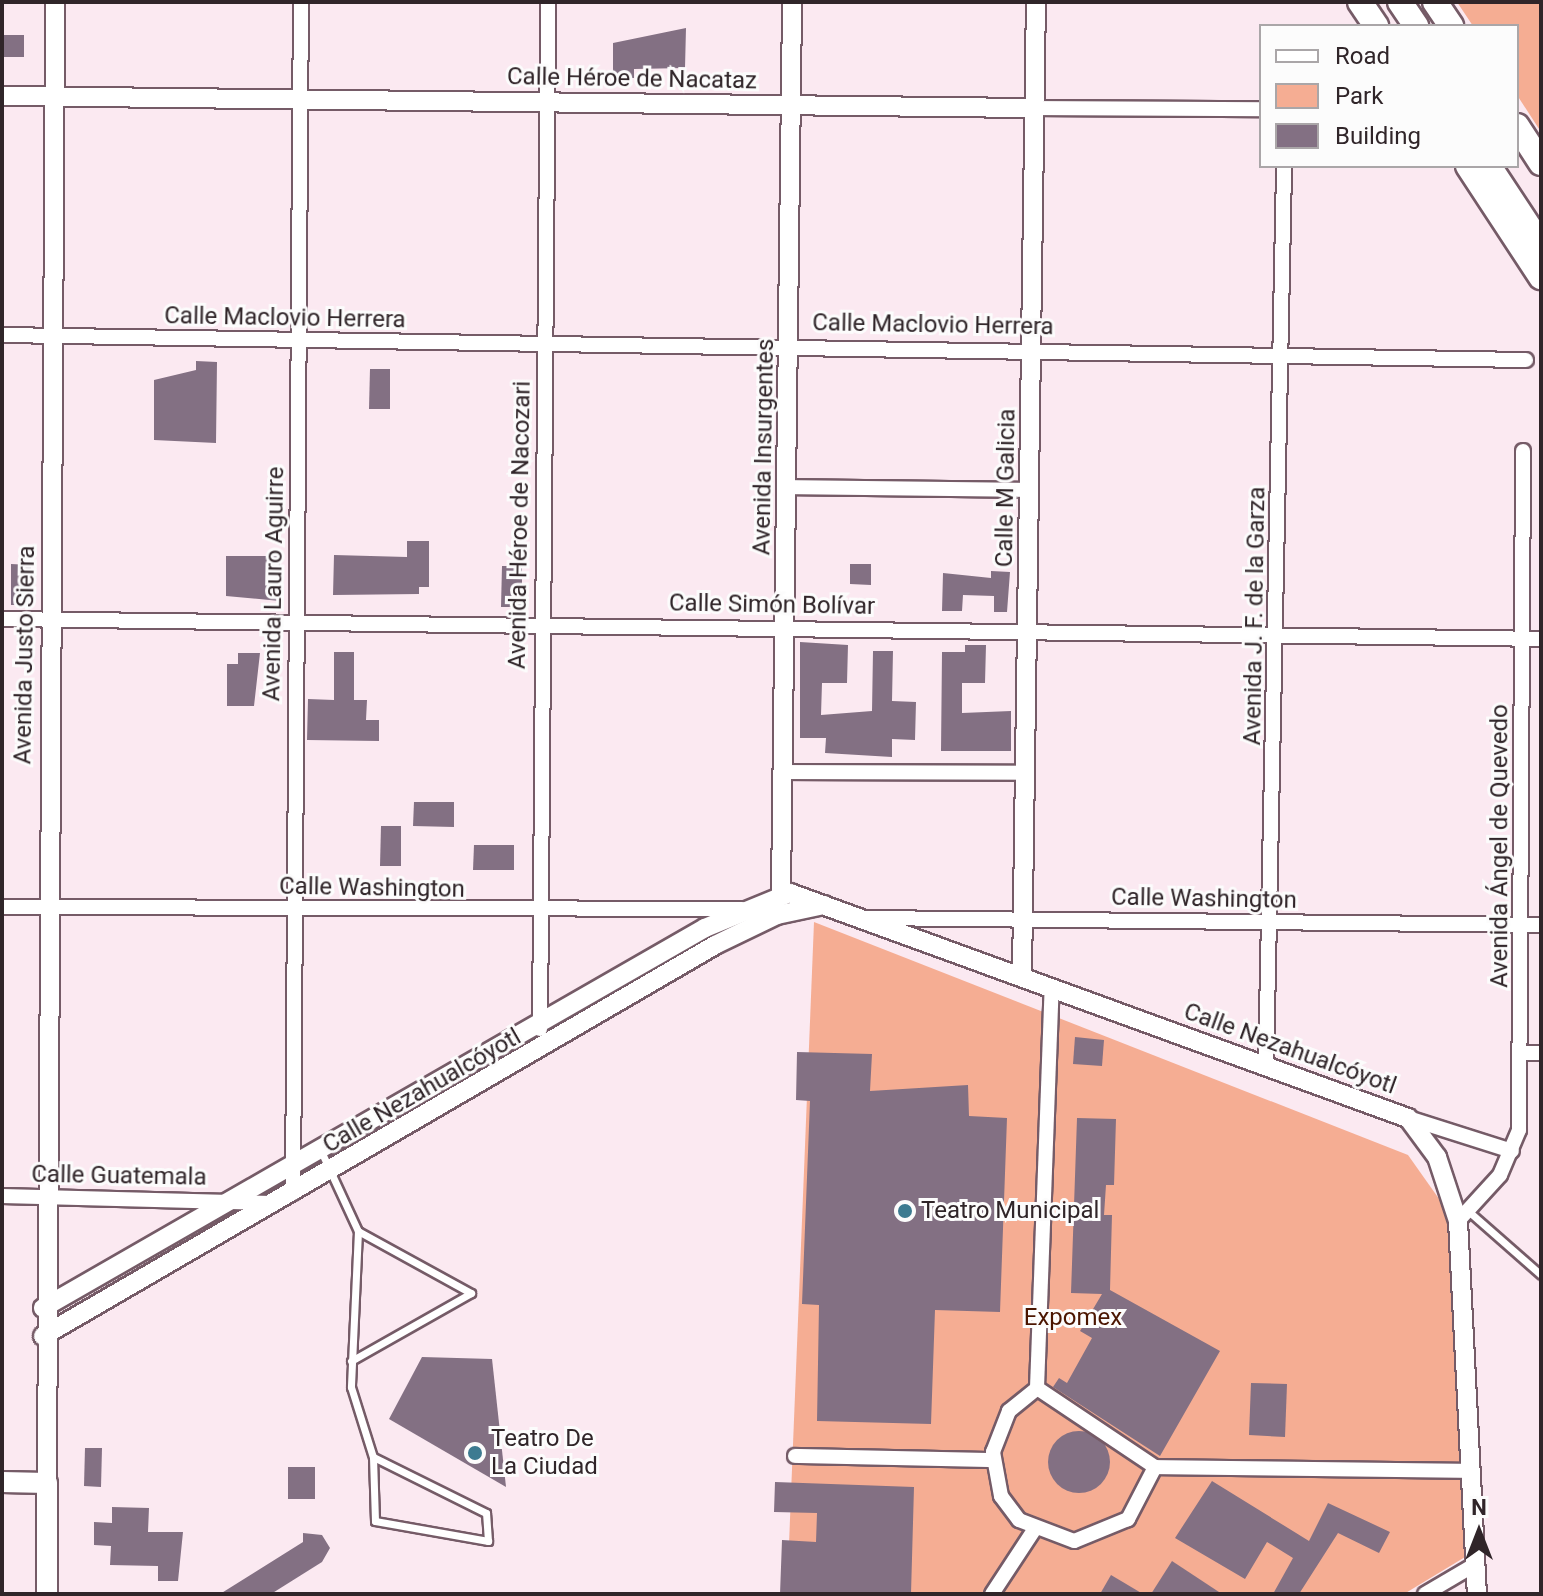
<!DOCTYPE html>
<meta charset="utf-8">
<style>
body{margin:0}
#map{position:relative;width:1543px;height:1596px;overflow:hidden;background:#fbe9f1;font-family:Roboto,sans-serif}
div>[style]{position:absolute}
.green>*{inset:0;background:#f5ad93}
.building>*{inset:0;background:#837083}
.round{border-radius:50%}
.roads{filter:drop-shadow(2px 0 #755b67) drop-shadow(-2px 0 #755b67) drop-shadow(0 2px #755b67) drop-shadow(0 -2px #755b67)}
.service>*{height:7px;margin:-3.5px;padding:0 3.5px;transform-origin:3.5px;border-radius:3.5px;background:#fff}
.minor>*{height:14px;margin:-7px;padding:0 7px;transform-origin:7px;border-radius:7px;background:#fff}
.tertiary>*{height:18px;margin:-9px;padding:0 9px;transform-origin:9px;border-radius:9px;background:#fff}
.secondary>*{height:20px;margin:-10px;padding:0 10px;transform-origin:10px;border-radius:10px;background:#fff}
.trunk>*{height:24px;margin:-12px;padding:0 12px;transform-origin:12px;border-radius:12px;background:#fff}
.dots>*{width:22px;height:22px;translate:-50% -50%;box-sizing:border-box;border:4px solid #fcfcfc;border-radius:50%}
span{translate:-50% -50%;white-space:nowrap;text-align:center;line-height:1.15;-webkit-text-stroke:6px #fcfcfc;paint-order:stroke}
.street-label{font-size:24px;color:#302529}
.poi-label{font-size:24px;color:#302529}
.left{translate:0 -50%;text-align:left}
.park-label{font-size:24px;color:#4b1500}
.frame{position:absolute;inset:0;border:4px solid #302529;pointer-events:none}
.legend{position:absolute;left:1259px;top:24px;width:260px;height:144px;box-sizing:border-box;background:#fcfcfc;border:2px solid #aaa6a8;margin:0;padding:10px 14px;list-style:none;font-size:24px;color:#302529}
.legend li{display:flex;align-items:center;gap:16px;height:40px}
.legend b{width:40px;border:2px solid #aaa6a8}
.north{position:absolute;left:1439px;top:1492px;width:80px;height:80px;-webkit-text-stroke:6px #fcfcfc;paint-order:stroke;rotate:0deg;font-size:22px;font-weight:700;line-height:32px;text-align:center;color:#302529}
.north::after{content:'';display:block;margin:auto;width:28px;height:36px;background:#302529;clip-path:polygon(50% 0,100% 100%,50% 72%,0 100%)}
</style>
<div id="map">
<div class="green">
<i style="clip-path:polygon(1457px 2px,1541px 2px,1541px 132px,1517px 95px,1517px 26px,1473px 26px)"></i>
<i style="clip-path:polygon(814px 922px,1408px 1155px,1454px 1220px,1475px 1551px,1404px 1594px,787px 1594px)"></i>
</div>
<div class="building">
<i style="clip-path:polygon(686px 28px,685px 68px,634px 69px,634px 78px,613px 78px,613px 43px)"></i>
<i style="clip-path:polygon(2px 35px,24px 35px,24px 57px,2px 57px)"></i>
<i style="clip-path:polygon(196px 361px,217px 362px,216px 443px,154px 440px,154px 380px,196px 370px)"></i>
<i style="clip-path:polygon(370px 369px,390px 369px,390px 409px,369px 409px)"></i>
<i style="clip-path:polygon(407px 541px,429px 541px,429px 587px,419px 587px,419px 594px,333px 595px,334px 555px,407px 557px)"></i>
<i style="clip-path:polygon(226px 556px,280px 556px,280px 601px,226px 596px)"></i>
<i style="clip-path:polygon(11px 564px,31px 565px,31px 605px,11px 605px)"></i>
<i style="clip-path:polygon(850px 564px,871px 564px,871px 585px,850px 584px)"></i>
<i style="clip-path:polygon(502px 566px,522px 566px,522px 607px,501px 607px)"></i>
<i style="clip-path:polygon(991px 571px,1010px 572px,1007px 612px,994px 612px,994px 596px,963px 595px,962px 611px,942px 611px,943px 573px,991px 578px)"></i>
<i style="clip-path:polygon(800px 642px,848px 645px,847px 683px,822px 683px,821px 715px,872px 711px,873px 651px,893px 651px,892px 701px,916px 702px,915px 740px,892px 739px,892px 757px,825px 753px,826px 738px,800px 738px)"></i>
<i style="clip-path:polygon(965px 645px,986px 645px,985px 683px,962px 683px,962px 713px,1011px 711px,1011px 751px,941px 751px,942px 652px,965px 652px)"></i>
<i style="clip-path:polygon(334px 652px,354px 652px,354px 700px,367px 700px,366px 720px,379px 720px,379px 741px,307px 740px,308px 699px,334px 700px)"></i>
<i style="clip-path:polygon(238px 653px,260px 653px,254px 706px,227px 706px,227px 664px,238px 664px)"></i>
<i style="clip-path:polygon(414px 802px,454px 802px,454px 827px,413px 826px)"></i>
<i style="clip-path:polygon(381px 826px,401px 826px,401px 866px,380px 866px)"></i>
<i style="clip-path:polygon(474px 845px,514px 845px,514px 870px,473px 870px)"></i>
<i style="clip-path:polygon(1075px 1037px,1104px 1040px,1102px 1066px,1073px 1064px)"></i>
<i style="clip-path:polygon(797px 1052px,872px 1054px,870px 1091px,968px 1085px,969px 1116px,1007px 1118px,1000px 1312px,935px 1310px,931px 1424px,817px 1421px,819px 1305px,802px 1304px,810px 1101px,796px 1100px)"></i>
<i style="clip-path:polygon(1077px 1118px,1116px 1119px,1114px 1185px,1106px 1185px,1104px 1215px,1112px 1215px,1110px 1290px,1220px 1351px,1160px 1456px,1053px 1387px,1059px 1378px,1067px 1383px,1092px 1338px,1080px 1331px,1102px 1294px,1071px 1293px)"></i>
<i style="clip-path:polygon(422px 1357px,492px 1359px,506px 1487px,389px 1419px)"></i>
<i style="clip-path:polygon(1251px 1383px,1287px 1384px,1285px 1437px,1249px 1435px)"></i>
<i class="round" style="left:1048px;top:1431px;width:62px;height:62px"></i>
<i style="clip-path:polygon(85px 1448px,102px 1448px,101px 1487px,84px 1486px)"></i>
<i style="clip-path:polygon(288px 1467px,315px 1467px,315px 1499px,288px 1499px)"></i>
<i style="clip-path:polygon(1212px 1481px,1309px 1541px,1328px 1503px,1390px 1532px,1379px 1553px,1338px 1533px,1299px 1594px,1273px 1594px,1293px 1558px,1267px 1542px,1245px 1579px,1175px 1538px)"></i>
<i style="clip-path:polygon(775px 1482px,914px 1487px,911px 1594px,780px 1594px,782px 1540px,816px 1542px,817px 1513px,774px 1512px)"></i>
<i style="clip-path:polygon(112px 1507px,149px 1508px,148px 1532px,183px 1532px,178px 1581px,158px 1581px,158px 1566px,110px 1565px,111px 1546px,94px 1545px,94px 1522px,112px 1523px)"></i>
<i style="clip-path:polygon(303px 1533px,322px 1535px,330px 1548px,322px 1562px,271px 1594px,220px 1594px,303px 1542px)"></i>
<i style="clip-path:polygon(1172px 1561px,1222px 1594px,1151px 1594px)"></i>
<i style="clip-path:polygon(1111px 1575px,1143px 1594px,1100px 1594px)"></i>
</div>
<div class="roads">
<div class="service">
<i style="left:321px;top:1151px;width:88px;rotate:65.2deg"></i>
<i style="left:358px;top:1231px;width:156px;rotate:92.6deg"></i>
<i style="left:351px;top:1387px;width:73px;rotate:72.6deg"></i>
<i style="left:373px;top:1457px;width:64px;rotate:88.2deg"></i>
<i style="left:375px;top:1521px;width:115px;rotate:10deg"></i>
<i style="left:488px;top:1541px;width:28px;rotate:-94deg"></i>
<i style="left:486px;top:1513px;width:126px;rotate:-153.6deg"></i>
<i style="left:1467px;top:1210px;width:98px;rotate:41.3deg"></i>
<i style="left:358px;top:1231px;width:129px;rotate:28.8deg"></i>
<i style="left:351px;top:1361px;width:138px;rotate:-29.5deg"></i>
</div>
<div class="minor">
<i style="left:1035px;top:108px;width:226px;rotate:0.3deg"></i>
<i style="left:2px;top:335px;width:1524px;rotate:0.94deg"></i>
<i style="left:786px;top:487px;width:243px;rotate:0.7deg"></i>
<i style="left:2px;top:619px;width:1539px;rotate:0.74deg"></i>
<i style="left:784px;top:772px;width:243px;rotate:0.2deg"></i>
<i style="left:2px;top:907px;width:740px;rotate:0.15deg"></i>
<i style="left:866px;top:918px;width:675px;rotate:0.59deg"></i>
<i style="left:540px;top:1029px;width:1027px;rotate:-89.55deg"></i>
<i style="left:1522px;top:1053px;width:19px"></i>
<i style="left:1266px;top:1066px;width:900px;rotate:-88.85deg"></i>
<i style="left:1408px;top:1118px;width:109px;rotate:17.6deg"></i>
<i style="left:293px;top:1193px;width:1191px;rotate:-89.62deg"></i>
<i style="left:2px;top:1196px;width:271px;rotate:1.5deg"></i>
<i style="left:1458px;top:1221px;width:62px;rotate:-47.6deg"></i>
<i style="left:1500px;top:1175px;width:49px;rotate:-67.1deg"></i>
<i style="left:1519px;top:1130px;width:679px;rotate:-89.66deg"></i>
<i style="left:1037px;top:1388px;width:401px;rotate:-87.9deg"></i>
<i style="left:795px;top:1456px;width:198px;rotate:1.2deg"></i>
<i style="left:1155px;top:1467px;width:59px;rotate:117.4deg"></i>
<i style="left:1128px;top:1519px;width:58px;rotate:157.8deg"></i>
<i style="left:1074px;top:1541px;width:59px;rotate:-159.1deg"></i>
<i style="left:1019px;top:1520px;width:30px;rotate:-127deg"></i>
<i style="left:1001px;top:1496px;width:45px;rotate:-100.3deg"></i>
<i style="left:993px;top:1452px;width:44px;rotate:-68.7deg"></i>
<i style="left:1009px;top:1411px;width:36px;rotate:-39deg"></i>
<i style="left:1037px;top:1388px;width:142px;rotate:33.8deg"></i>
<i style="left:1155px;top:1467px;width:317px;rotate:0.7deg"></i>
<i style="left:992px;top:1594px;width:77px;rotate:-56.7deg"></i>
<i style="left:1425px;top:1594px;width:59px;rotate:-30.5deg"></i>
</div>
<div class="tertiary">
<i style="left:2px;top:96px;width:1033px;rotate:0.67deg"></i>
<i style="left:781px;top:892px;width:890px;rotate:-89.29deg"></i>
<i style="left:1022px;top:975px;width:973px;rotate:-89.18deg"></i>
<i style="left:43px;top:1308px;width:763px;rotate:-29.86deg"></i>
<i style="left:705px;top:928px;width:92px;rotate:-22.4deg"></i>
<i style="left:790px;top:893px;width:658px;rotate:20.01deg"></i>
<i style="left:1408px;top:1118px;width:49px;rotate:53.4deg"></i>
<i style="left:1437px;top:1157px;width:67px;rotate:71.8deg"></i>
<i style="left:1458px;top:1221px;width:373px;rotate:87.1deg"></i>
<i style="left:43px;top:1336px;width:777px;rotate:-30.19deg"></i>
<i style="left:715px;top:945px;width:69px;rotate:-25.8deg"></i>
<i style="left:777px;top:915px;width:48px;rotate:-12deg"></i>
<i style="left:47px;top:1483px;width:1481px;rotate:-89.69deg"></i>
</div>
<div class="secondary">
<i style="left:2px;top:1482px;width:45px;rotate:1.3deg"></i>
<i style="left:47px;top:1483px;width:111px;rotate:90deg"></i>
</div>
<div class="trunk">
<i style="left:1360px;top:2px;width:29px;rotate:56deg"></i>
<i style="left:1400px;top:2px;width:29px;rotate:56deg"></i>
<i style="left:1435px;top:2px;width:29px;rotate:56deg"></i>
<i style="left:1517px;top:126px;width:44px;rotate:57deg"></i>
<i style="left:1468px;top:166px;width:133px;rotate:56.7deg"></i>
<i style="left:1489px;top:166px;width:95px;rotate:56.6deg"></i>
</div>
</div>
<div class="dots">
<i style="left:905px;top:1211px;background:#3d7b91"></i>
<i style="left:475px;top:1453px;background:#3d7b91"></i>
</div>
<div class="street-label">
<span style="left:632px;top:79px;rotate:1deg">Calle Héroe de Nacataz</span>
<span style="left:285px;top:318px;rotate:1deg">Calle Maclovio Herrera</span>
<span style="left:933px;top:325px;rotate:1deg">Calle Maclovio Herrera</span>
<span style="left:764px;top:447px;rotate:-89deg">Avenida Insurgentes</span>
<span style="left:1006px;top:488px;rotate:-89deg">Calle M Galicia</span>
<span style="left:520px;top:525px;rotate:-89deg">Avenida Héroe de Nacozari</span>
<span style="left:274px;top:584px;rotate:-89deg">Avenida Lauro Aguirre</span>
<span style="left:772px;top:605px;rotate:1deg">Calle Simón Bolívar</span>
<span style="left:1255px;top:616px;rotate:-89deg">Avenida J. F. de la Garza</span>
<span style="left:25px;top:655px;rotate:-89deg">Avenida Justo Sierra</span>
<span style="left:1500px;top:846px;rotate:-90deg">Avenida Ángel de Quevedo</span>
<span style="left:372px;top:888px;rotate:1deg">Calle Washington</span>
<span style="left:1204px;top:899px;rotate:1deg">Calle Washington</span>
<span style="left:1290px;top:1049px;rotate:20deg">Calle Nezahualcóyotl</span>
<span style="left:422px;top:1091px;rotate:-30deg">Calle Nezahualcóyotl</span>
<span style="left:119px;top:1176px;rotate:1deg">Calle Guatemala</span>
</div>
<div class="poi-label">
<span class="left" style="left:921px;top:1211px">Teatro Municipal</span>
<span class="left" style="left:491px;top:1453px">Teatro De<br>La Ciudad</span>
</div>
<div class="park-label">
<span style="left:1073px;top:1318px">Expomex</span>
</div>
<div class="frame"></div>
<ul class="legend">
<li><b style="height:10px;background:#fff"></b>Road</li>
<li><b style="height:22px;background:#f5ad93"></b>Park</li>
<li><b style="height:22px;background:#837083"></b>Building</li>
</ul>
<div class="north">N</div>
</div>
